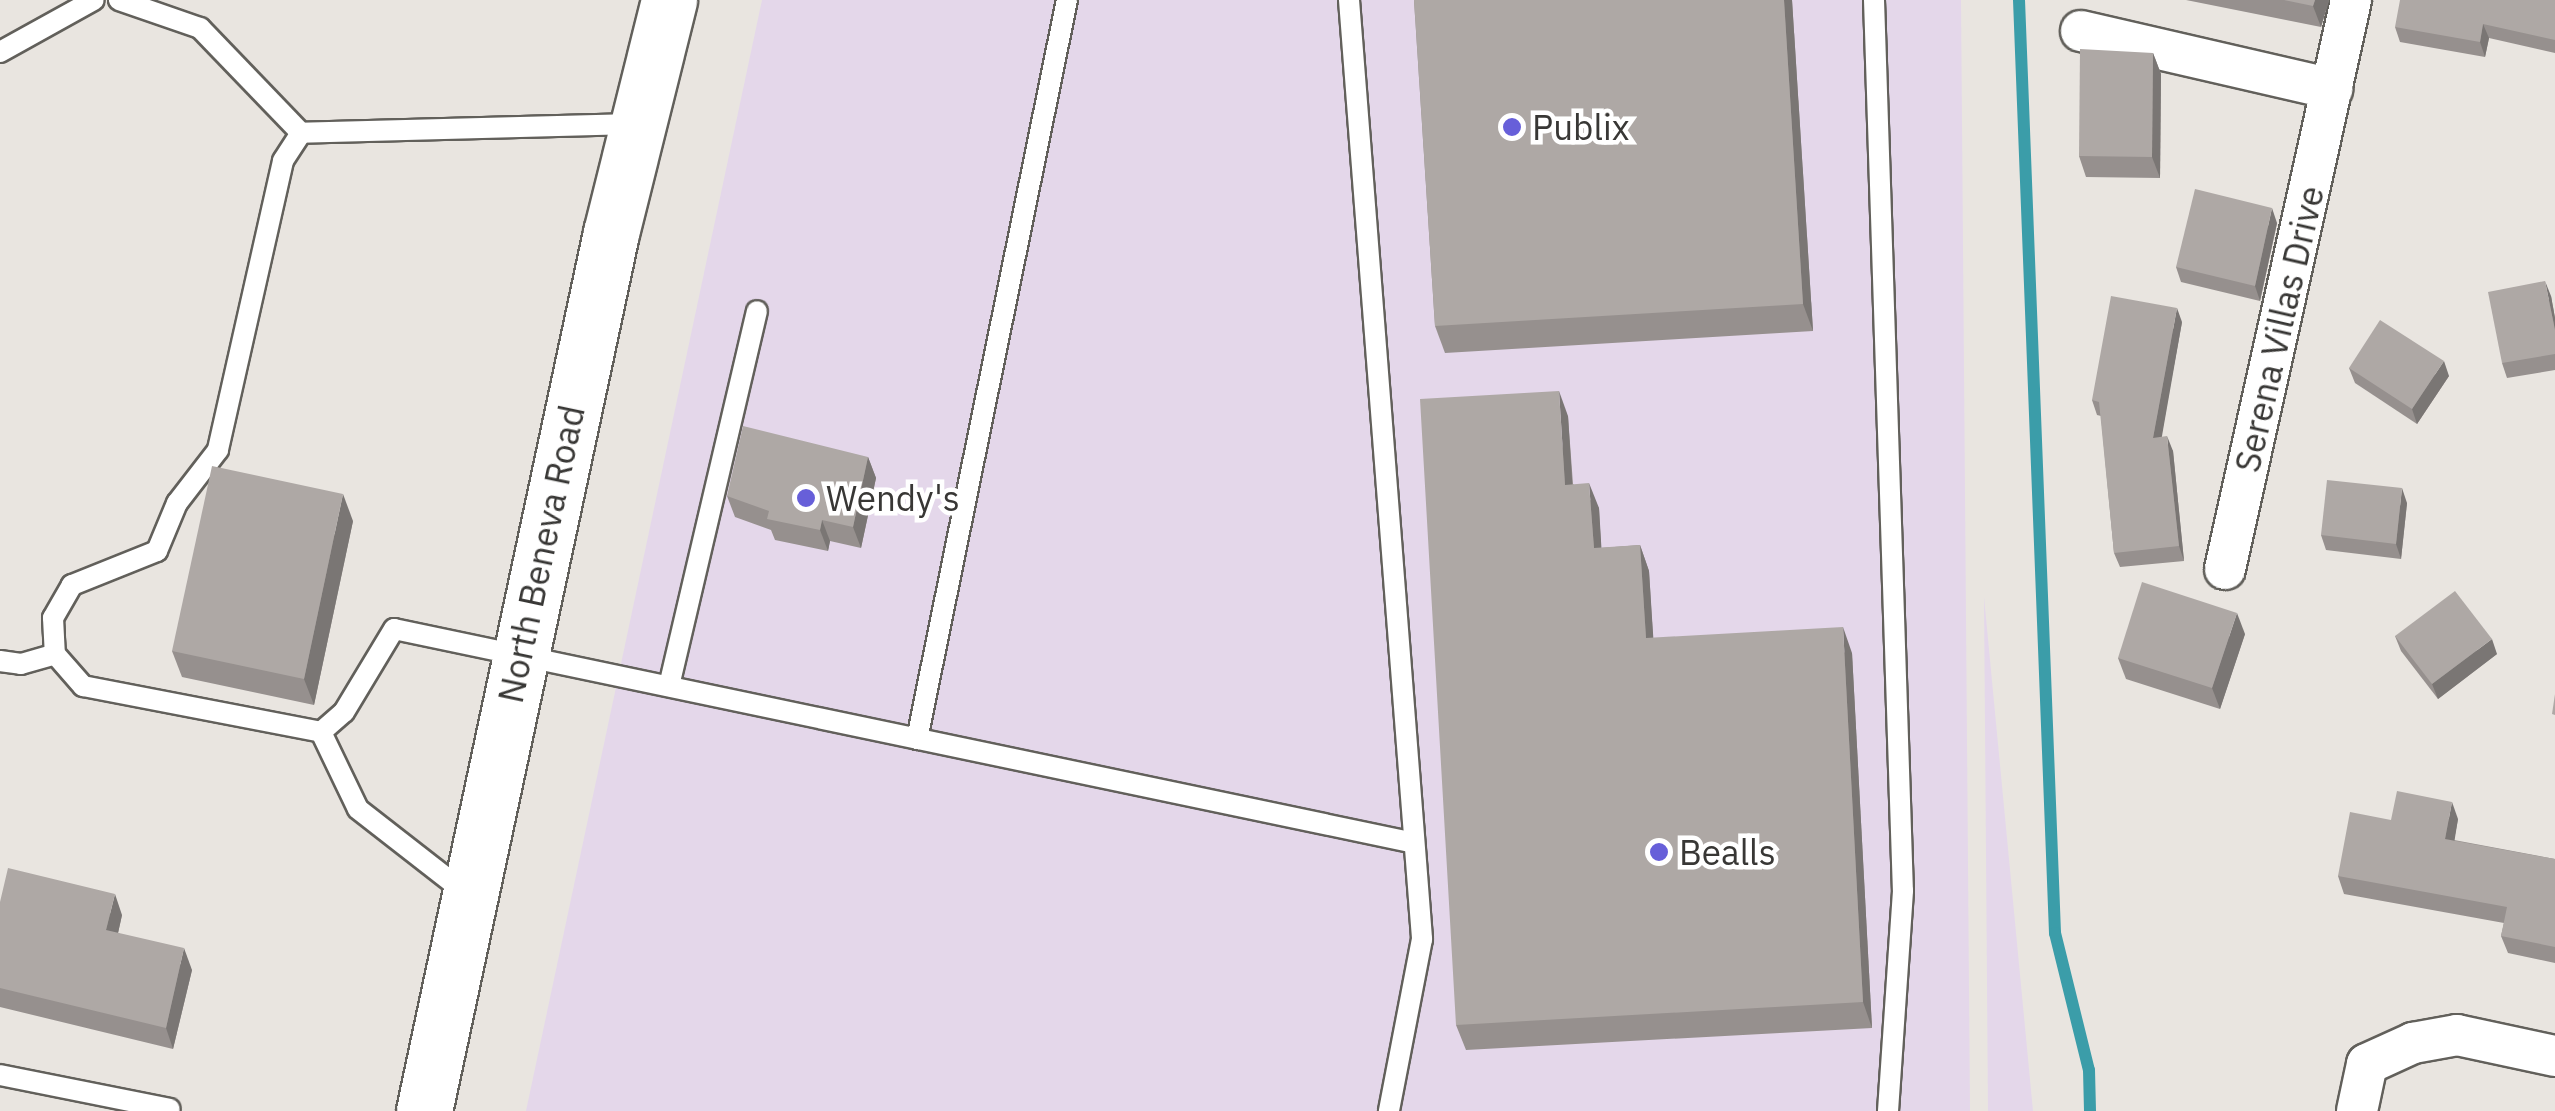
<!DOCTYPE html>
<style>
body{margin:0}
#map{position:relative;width:2555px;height:1111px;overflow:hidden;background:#e9e5e0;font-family:"IBM Plex Sans",sans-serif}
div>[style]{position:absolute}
.commercial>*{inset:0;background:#e4d7ea}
.stream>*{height:12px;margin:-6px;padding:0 6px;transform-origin:6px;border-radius:6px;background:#3b9da9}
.roads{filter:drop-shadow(2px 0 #62605b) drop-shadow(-2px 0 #62605b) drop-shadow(0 2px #62605b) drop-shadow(0 -2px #62605b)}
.lane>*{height:20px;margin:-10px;padding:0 10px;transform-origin:10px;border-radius:10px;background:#fff}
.street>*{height:40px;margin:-20px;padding:0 20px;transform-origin:20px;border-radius:20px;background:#fff}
.secondary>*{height:55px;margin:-27.5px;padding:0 27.5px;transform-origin:27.5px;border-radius:27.5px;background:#fff}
.wall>*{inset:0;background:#96908e}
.shaded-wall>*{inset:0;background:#7a7674}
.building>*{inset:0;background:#aea8a5}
.dots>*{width:28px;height:28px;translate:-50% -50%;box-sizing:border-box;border:5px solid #fff;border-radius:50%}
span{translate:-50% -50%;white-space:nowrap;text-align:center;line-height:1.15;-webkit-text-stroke:9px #fff;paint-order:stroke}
.poi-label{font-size:35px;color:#383735}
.left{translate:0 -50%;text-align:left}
.street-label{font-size:35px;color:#383735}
</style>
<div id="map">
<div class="commercial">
<i style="clip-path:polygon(762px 0,1961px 0,1970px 1111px,526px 1111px)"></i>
<i style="clip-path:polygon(1984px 597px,2033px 1111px,1988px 1111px)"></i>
</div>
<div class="stream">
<i style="left:2019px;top:0;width:934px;rotate:87.79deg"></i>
<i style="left:2055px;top:933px;width:141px;rotate:76.1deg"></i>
<i style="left:2089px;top:1070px;width:41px;rotate:88.6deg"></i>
</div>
<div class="roads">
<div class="lane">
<i style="left:119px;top:0;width:86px;rotate:19.1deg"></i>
<i style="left:200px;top:28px;width:146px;rotate:46.1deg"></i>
<i style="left:1349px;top:0;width:942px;rotate:85.55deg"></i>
<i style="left:1422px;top:939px;width:175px;rotate:100.9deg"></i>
<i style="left:1874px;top:0;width:891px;rotate:88.14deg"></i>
<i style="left:1903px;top:891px;width:221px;rotate:93.9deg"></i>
<i style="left:0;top:52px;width:107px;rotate:-29deg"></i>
<i style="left:634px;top:124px;width:333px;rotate:178.5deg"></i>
<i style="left:301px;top:133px;width:33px;rotate:123deg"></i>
<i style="left:283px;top:161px;width:296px;rotate:102.7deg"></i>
<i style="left:218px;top:450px;width:67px;rotate:127.7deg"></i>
<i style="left:177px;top:503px;width:52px;rotate:112.6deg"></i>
<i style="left:157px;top:551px;width:92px;rotate:158.2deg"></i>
<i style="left:72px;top:585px;width:38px;rotate:120deg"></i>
<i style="left:53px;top:618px;width:36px;rotate:87deg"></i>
<i style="left:55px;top:654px;width:43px;rotate:48.8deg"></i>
<i style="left:83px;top:686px;width:242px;rotate:10.9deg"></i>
<i style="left:321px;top:732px;width:30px;rotate:-41deg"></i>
<i style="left:344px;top:712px;width:97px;rotate:-58.9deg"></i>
<i style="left:394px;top:629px;width:1038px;rotate:11.84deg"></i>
<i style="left:0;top:661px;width:21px;rotate:8deg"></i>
<i style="left:21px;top:664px;width:35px;rotate:-16deg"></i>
<i style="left:669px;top:686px;width:385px;rotate:-76.8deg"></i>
<i style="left:321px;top:732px;width:85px;rotate:64.3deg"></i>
<i style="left:358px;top:809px;width:137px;rotate:37.9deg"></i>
<i style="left:917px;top:739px;width:754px;rotate:-78.53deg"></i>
<i style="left:0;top:1075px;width:173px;rotate:11.3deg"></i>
</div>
<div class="street">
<i style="left:2081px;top:31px;width:258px;rotate:13deg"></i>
<i style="left:2225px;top:569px;width:583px;rotate:-77.51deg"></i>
<i style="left:2357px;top:1111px;width:48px;rotate:-78deg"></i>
<i style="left:2367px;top:1064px;width:51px;rotate:-24.5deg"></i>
<i style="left:2413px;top:1043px;width:45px;rotate:-10.3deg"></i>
<i style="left:2457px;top:1035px;width:100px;rotate:12.1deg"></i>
</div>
<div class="secondary">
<i style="left:424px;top:1111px;width:898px;rotate:-77.98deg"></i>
<i style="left:611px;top:233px;width:240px;rotate:-76deg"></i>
</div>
</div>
<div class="wall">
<i style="clip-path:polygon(1414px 0,1792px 0,1813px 331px,1445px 353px,1435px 326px)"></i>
<i style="clip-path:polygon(2186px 0,2329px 0,2321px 27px)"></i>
<i style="clip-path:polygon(2555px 0,2555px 53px,2489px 38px,2485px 57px,2400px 42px,2395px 27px)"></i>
<i style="clip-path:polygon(2153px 53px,2161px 74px,2160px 178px,2086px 177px,2079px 156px)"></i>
<i style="clip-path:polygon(2277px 223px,2260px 301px,2181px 282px,2176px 267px)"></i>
<i style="clip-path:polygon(2551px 296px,2555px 318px,2555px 370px,2507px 378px,2502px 363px)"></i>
<i style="clip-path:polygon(2182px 322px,2161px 437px,2173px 451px,2184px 561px,2120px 567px,2114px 553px,2101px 416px,2097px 415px,2092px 400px)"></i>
<i style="clip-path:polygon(2349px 368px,2449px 376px,2417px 424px,2355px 383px)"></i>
<i style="clip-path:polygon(1568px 416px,1573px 484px,1599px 508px,1601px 548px,1640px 545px,1649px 571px,1653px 638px,1852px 653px,1872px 1028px,1466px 1050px,1456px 1025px)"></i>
<i style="clip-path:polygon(868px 457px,876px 478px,861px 548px,830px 541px,828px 551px,775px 540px,771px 530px,735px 517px,727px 496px)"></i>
<i style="clip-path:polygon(2407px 503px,2401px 559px,2326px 550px,2321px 535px)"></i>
<i style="clip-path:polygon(353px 521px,314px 705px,182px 677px,172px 651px)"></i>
<i style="clip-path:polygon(2245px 634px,2220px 709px,2126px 679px,2118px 658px)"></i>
<i style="clip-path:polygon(2395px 636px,2497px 654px,2438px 699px,2401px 651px)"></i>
<i style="clip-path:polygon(2458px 819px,2454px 840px,2555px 859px,2555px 963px,2508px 953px,2501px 936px,2504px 923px,2344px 894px,2338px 876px,2391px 820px)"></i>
<i style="clip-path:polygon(0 902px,122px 915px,118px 933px,192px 970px,173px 1049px,0 1007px)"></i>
</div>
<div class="shaded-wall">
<i style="clip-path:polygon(1784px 0,1792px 0,1813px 331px,1803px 304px)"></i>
<i style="clip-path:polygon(2315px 0,2329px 0,2321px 27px,2313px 6px)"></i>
<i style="clip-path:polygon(2483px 24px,2489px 38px,2485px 57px,2480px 42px)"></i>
<i style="clip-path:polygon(2153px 53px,2161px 74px,2160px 178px,2152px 157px)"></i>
<i style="clip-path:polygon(2272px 208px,2277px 223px,2260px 301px,2255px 286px)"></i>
<i style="clip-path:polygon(2545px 281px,2551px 296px,2555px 318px,2555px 330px)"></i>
<i style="clip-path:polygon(2177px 308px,2182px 322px,2159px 453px,2153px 438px)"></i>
<i style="clip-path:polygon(2444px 361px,2449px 376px,2417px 424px,2412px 409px)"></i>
<i style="clip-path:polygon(1559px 391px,1568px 416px,1574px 510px,1565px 485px)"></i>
<i style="clip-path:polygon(2167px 436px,2173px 451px,2184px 561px,2179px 546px)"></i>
<i style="clip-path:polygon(868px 457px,876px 478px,861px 548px,853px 527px)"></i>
<i style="clip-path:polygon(1589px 483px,1599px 508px,1603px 573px,1594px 548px)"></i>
<i style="clip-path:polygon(2402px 488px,2407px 503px,2401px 559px,2396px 544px)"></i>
<i style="clip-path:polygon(343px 494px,353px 521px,314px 705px,304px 679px)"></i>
<i style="clip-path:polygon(822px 520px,830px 541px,828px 551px,820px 530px)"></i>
<i style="clip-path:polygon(1640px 545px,1649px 571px,1655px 664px,1646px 638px)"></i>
<i style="clip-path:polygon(2237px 613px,2245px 634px,2220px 709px,2212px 688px)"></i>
<i style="clip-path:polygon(1843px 627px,1852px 653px,1872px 1028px,1863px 1002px)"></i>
<i style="clip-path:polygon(2492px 639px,2497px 654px,2438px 699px,2432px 684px)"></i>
<i style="clip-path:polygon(2452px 802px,2458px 819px,2452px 856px,2445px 839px)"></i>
<i style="clip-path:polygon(115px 894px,122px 915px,114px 951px,106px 930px)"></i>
<i style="clip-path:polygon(184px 948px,192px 970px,173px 1049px,166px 1028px)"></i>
</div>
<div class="building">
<i style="clip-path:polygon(1414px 0,1784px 0,1803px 304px,1435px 326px)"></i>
<i style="clip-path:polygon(2284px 0,2315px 0,2313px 6px)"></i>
<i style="clip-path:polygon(2400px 0,2555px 0,2555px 40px,2483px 24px,2480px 42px,2395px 27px)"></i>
<i style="clip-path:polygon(2080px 49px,2153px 53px,2152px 157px,2079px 156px)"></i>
<i style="clip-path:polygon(2195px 189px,2272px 208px,2255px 286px,2176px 267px)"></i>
<i style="clip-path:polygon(2545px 281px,2555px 330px,2555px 354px,2502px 363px,2488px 292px)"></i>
<i style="clip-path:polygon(2111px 296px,2177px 308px,2153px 438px,2167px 436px,2179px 546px,2114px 553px,2099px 402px,2092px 400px)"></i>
<i style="clip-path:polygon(2380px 320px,2444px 361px,2412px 409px,2349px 368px)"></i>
<i style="clip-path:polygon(1559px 391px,1565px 485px,1589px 483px,1594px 548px,1640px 545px,1646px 638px,1843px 627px,1863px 1002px,1456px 1025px,1420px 399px)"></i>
<i style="clip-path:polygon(743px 426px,868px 457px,853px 527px,822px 520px,820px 530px,767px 519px,769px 511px,727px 496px)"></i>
<i style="clip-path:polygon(212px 466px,343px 494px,304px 679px,172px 651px)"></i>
<i style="clip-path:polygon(2327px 480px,2402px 488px,2396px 544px,2321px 535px)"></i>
<i style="clip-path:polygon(2142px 582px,2237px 613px,2212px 688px,2118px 658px)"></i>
<i style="clip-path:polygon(2455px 591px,2492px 639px,2432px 684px,2395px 636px)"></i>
<i style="clip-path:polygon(2555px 694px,2555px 715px,2552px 714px)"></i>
<i style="clip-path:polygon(2397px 791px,2452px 802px,2445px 839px,2555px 859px,2555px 947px,2501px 936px,2507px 907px,2338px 876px,2350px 812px,2391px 820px)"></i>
<i style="clip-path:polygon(8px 868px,115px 894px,106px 930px,184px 948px,166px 1028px,0 988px,0 902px)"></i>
</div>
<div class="dots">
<i style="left:1512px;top:127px;background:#675fd9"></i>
<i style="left:806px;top:498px;background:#675fd9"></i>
<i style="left:1659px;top:852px;background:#675fd9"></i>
</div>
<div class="poi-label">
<span class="left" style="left:1532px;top:127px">Publix</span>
<span class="left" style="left:826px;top:498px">Wendy's</span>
<span class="left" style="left:1679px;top:852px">Bealls</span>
</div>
<div class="street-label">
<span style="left:2279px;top:329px;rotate:-77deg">Serena Villas Drive</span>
<span style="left:541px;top:554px;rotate:-78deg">North Beneva Road</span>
</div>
</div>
